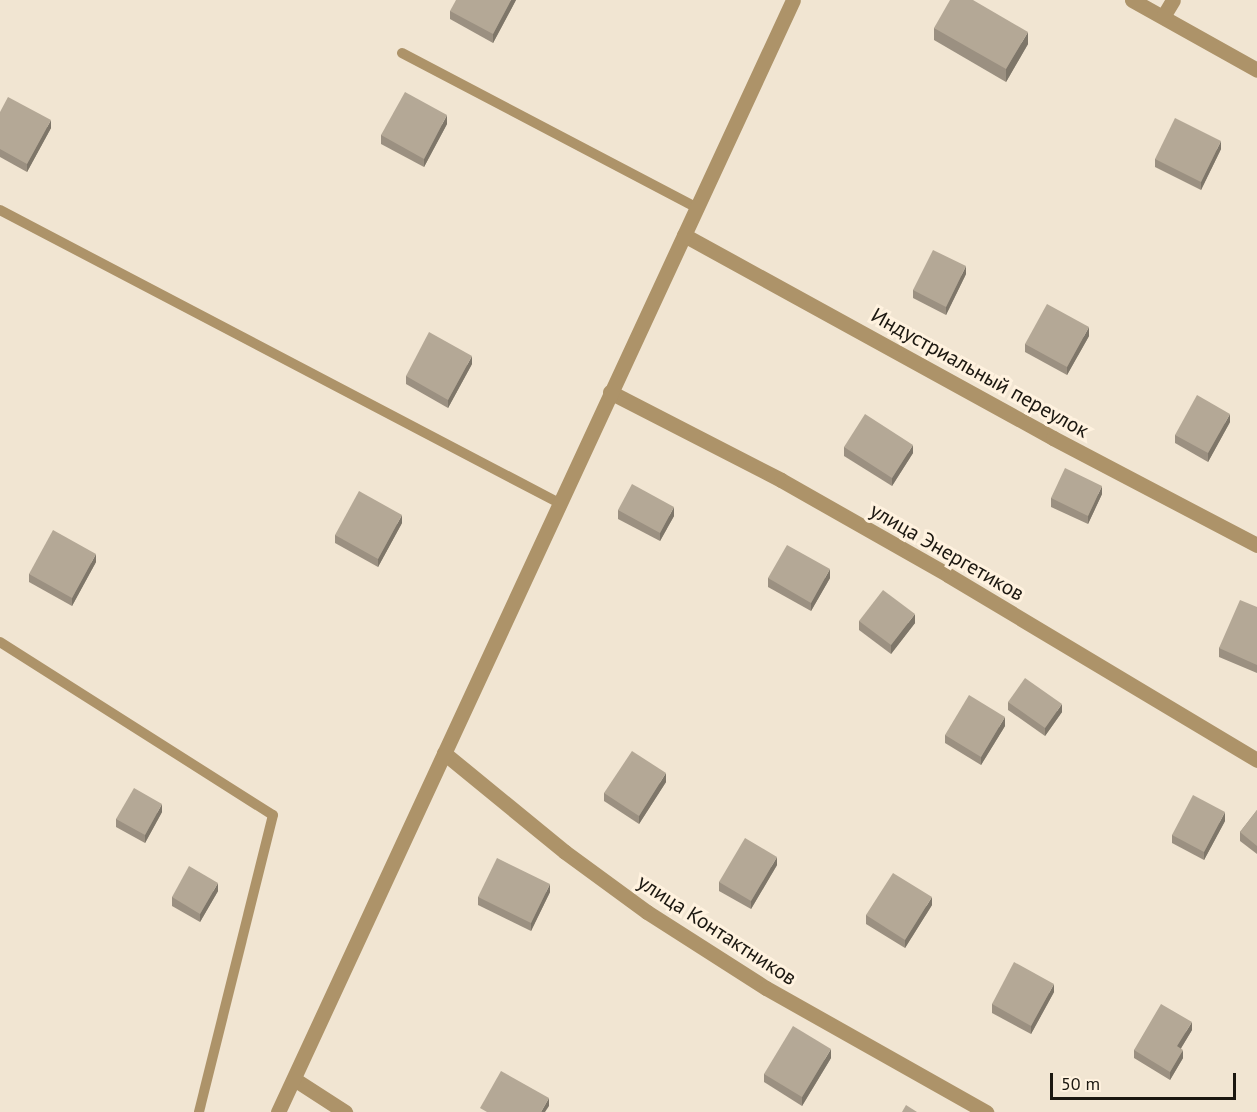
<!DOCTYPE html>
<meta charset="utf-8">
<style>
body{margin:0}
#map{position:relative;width:1257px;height:1112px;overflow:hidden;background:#f1e5d2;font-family:"PT Sans",sans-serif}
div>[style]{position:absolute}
.service>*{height:10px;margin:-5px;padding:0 5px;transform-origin:5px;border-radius:5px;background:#ad9369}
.minor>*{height:15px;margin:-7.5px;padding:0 7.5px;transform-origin:7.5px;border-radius:7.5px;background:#ad9369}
.tertiary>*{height:15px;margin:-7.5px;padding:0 7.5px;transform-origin:7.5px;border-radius:7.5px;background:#ad9369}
.wall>*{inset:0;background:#9b9081}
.shaded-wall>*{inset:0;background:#7e7669}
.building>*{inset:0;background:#b4a896}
span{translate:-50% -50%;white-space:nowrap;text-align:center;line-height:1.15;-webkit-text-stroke:6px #fff2df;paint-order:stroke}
.street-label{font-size:21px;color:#1b1710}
.scale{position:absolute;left:1050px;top:1073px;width:186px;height:27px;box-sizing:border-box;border:3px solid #1b1710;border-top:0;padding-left:8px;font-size:18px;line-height:21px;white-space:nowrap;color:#1b1710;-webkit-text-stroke:4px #fff2df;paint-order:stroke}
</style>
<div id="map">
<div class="service">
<i style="left:402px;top:53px;width:333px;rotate:27.7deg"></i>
<i style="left:0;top:210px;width:631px;rotate:27.66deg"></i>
<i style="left:0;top:642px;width:323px;rotate:32.4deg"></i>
<i style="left:273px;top:815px;width:306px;rotate:104deg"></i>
</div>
<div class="minor">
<i style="left:1132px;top:0;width:143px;rotate:29.2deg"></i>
<i style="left:1164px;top:15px;width:17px;rotate:-59deg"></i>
<i style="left:684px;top:235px;width:421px;rotate:28.8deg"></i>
<i style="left:1053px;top:438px;width:230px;rotate:27.7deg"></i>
<i style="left:610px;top:392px;width:192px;rotate:27.2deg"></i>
<i style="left:781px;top:480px;width:192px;rotate:29.6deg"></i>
<i style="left:948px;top:575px;width:360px;rotate:30.9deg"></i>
<i style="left:444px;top:753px;width:156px;rotate:39.3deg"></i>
<i style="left:565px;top:852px;width:102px;rotate:36.2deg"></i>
<i style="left:647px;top:912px;width:141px;rotate:32.6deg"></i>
<i style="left:766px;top:988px;width:253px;rotate:29.4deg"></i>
<i style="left:294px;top:1079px;width:61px;rotate:32.9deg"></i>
</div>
<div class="tertiary">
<i style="left:278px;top:1112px;width:1225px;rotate:-65.15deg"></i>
</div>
<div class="wall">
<i style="clip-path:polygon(516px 0,493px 43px,450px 19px,450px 11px)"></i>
<i style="clip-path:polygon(934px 28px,1028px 44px,1006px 82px,934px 40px)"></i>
<i style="clip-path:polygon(0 112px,51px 128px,27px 172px,0 157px)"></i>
<i style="clip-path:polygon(447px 124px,424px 167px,381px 144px,381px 135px)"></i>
<i style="clip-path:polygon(1221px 149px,1201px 190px,1155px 167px,1155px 159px)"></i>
<i style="clip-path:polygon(966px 274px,946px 315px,913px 298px,913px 290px)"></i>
<i style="clip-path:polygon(1089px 336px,1067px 375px,1025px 352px,1025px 344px)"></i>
<i style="clip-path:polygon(472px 364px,448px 408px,406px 384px,406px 376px)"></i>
<i style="clip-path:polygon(1230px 422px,1208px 462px,1175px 443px,1175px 435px)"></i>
<i style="clip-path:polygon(844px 447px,913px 453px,892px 486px,844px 456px)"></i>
<i style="clip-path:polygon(1102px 494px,1088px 524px,1051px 507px,1051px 498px)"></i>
<i style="clip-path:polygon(618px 510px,674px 516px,660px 541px,618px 519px)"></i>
<i style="clip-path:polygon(402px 523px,378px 567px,335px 543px,335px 535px)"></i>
<i style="clip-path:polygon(96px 562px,72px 606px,29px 582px,29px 574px)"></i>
<i style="clip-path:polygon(768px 578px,830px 578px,811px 611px,768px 587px)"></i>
<i style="clip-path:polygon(1257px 607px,1257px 673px,1219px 657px,1219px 648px)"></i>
<i style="clip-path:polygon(859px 621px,915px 623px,891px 654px,859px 630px)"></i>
<i style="clip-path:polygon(1008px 702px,1062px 712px,1045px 736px,1008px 710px)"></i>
<i style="clip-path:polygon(1005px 726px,981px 765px,945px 743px,945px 735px)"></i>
<i style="clip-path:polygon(666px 782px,639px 824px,604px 801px,604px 793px)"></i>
<i style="clip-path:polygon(1257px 810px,1257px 854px,1240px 841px,1240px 832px)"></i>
<i style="clip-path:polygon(162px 812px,145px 843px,116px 827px,116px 819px)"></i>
<i style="clip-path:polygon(1225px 821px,1204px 860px,1172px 843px,1172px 835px)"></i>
<i style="clip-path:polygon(777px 865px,751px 909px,719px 891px,719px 882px)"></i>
<i style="clip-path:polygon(218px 891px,200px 922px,172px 906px,172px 897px)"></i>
<i style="clip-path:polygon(550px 892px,531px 931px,478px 905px,478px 897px)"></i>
<i style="clip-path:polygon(932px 905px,905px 948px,866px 924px,866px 915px)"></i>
<i style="clip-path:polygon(1054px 992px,1031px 1034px,992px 1013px,992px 1004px)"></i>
<i style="clip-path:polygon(1192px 1030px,1181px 1048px,1183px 1058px,1170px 1080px,1134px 1058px,1134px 1050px)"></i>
<i style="clip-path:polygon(831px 1058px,802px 1106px,764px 1082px,764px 1074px)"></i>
</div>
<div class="shaded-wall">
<i style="clip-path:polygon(511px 0,516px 0,493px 43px,493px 34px)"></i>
<i style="clip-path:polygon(1028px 32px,1028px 44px,1006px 82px,1006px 69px)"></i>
<i style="clip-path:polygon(447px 115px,447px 124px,424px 167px,424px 159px)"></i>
<i style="clip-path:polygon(51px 120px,51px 128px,27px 172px,27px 164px)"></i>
<i style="clip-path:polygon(1221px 141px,1221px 149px,1201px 190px,1201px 182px)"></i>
<i style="clip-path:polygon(966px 266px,966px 274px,946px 315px,946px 307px)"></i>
<i style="clip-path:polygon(1089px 327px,1089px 336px,1067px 375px,1067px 367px)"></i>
<i style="clip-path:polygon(472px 356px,472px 364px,448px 408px,448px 400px)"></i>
<i style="clip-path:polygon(1230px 414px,1230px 422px,1208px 462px,1208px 453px)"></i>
<i style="clip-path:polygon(913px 445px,913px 453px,892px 486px,892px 478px)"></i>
<i style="clip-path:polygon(1102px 486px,1102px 494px,1088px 524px,1088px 516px)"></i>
<i style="clip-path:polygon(674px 507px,674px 516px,660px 541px,660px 533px)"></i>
<i style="clip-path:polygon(402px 515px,402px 523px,378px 567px,378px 559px)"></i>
<i style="clip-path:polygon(96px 554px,96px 562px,72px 606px,72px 598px)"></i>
<i style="clip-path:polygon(830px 569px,830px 578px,811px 611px,811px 603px)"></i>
<i style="clip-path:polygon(915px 614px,915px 623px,891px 654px,891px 645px)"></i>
<i style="clip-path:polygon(1062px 704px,1062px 712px,1045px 736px,1045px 728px)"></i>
<i style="clip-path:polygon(1005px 717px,1005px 726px,981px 765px,981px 757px)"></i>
<i style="clip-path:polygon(666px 773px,666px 782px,639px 824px,639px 816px)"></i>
<i style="clip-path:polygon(162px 804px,162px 812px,145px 843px,145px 835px)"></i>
<i style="clip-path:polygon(1225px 812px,1225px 821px,1204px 860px,1204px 852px)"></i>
<i style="clip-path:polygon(777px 857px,777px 865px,751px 909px,751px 901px)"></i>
<i style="clip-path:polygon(218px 883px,218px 891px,200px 922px,200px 914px)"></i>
<i style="clip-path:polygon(550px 884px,550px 892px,531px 931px,531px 923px)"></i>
<i style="clip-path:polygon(932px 897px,932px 905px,905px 948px,905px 940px)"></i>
<i style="clip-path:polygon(1054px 984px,1054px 992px,1031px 1034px,1031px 1026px)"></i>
<i style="clip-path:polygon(1192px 1022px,1192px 1030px,1177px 1055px,1177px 1046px)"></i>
<i style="clip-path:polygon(831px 1049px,831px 1058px,802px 1106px,802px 1097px)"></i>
<i style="clip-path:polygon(1183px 1050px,1183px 1058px,1170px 1080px,1170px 1072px)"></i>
<i style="clip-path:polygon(549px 1098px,549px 1106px,545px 1112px,541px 1112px)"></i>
</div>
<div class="building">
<i style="clip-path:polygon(456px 0,511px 0,493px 34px,450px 11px)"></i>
<i style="clip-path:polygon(950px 0,973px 0,1028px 32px,1006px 69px,934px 28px)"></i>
<i style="clip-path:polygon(405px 92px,447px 115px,424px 159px,381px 135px)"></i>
<i style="clip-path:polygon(8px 97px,51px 120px,27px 164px,0 149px,0 112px)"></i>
<i style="clip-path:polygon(1175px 118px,1221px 141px,1201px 182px,1155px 159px)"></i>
<i style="clip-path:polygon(933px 250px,966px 266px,946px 307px,913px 290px)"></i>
<i style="clip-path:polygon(1047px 304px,1089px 327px,1067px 367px,1025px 344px)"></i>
<i style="clip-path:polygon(429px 332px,472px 356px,448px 400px,406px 376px)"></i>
<i style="clip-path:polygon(1197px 395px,1230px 414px,1208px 453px,1175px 435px)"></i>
<i style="clip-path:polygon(865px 414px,913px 445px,892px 478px,844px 447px)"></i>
<i style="clip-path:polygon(1065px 468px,1102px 486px,1088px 516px,1051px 498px)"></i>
<i style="clip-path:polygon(632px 484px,674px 507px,660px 533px,618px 510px)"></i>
<i style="clip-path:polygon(359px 491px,402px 515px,378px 559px,335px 535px)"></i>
<i style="clip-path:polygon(53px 530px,96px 554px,72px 598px,29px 574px)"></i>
<i style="clip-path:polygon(787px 545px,830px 569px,811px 603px,768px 578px)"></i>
<i style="clip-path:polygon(883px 590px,915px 614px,891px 645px,859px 621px)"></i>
<i style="clip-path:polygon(1240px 600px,1257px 607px,1257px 665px,1219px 648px)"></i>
<i style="clip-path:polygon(1025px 678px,1062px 704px,1045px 728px,1008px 702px)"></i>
<i style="clip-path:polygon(969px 695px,1005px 717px,981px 757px,945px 735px)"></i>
<i style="clip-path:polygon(632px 751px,666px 773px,639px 816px,604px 793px)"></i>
<i style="clip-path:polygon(134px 788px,162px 804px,145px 835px,116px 819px)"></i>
<i style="clip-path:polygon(1193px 795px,1225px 812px,1204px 852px,1172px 835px)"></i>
<i style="clip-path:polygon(1257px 810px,1257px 846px,1240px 832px)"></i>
<i style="clip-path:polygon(745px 838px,777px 857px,751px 901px,719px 882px)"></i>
<i style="clip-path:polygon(497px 858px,550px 884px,531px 923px,478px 897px)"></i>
<i style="clip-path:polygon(189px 866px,218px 883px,200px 914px,172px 897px)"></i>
<i style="clip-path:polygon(893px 873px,932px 897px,905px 940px,866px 915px)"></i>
<i style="clip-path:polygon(1014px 962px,1054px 984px,1031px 1026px,992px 1004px)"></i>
<i style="clip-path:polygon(1161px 1004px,1192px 1022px,1177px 1046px,1183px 1050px,1170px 1072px,1134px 1050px)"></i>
<i style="clip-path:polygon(793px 1026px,831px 1049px,802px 1097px,764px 1074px)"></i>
<i style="clip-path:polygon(501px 1071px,549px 1098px,541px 1112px,487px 1112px,480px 1108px)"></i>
<i style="clip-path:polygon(906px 1105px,917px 1112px,902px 1112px)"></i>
</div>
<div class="street-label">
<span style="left:980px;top:373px;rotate:29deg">Индустриальный переулок</span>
<span style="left:947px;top:552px;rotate:30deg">улица Энергетиков</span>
<span style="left:717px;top:930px;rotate:33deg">улица Контактников</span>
</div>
<div class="scale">50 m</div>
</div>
